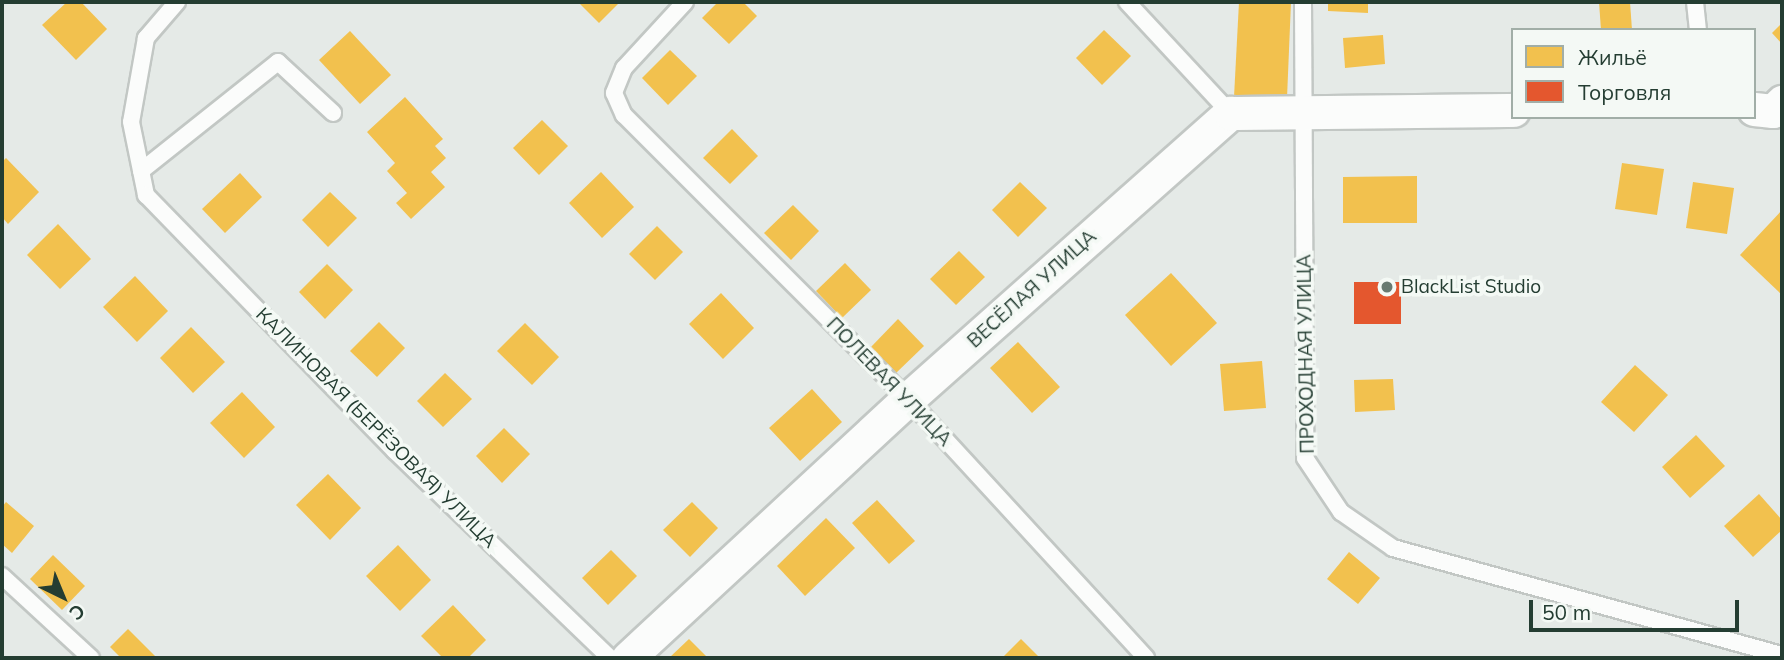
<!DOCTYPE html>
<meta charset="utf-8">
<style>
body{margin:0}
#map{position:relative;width:1784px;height:660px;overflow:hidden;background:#e5eae7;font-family:Mulish,sans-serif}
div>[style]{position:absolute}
.homes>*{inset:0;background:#f2c14e}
.shops>*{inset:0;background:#e4572e}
.roads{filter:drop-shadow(2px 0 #c2c7c4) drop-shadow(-2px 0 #c2c7c4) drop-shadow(0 2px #c2c7c4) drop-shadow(0 -2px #c2c7c4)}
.service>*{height:16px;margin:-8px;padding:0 8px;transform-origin:8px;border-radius:8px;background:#fbfcfb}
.minor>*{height:33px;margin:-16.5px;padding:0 16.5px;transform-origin:16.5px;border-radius:16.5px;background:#fbfcfb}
.dots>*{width:19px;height:19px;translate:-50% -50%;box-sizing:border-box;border:4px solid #f4f9f5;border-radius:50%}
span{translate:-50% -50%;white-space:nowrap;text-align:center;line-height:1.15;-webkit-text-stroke:7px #f4f9f5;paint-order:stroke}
.poi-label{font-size:19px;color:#243d32}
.left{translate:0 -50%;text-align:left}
.street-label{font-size:19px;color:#243d32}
.frame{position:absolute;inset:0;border:4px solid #243d32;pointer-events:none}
.legend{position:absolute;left:1511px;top:28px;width:245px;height:91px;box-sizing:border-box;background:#f4f9f5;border:2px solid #a1aea7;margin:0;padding:9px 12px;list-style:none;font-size:21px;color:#243d32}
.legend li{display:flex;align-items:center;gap:14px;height:35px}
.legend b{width:35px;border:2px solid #a1aea7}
.north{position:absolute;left:28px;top:562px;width:70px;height:70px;-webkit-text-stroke:5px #f4f9f5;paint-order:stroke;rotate:137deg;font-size:19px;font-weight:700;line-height:28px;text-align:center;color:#243d32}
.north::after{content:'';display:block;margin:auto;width:24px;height:32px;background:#243d32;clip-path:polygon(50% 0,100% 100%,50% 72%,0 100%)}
.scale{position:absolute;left:1529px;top:600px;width:210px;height:32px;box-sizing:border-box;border:4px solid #243d32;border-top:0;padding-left:9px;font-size:21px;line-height:24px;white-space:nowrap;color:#243d32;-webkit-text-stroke:5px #f4f9f5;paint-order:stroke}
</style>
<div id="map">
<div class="homes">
<i style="clip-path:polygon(67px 2px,81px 2px,107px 29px,76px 60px,42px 25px)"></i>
<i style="clip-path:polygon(578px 2px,620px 2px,599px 23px)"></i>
<i style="clip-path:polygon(718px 2px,743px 2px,757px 16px,729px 44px,702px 18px)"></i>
<i style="clip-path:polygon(1239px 2px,1291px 2px,1287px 98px,1234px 97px)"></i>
<i style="clip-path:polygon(1328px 2px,1368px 2px,1368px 13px,1328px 11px)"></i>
<i style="clip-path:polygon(1599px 2px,1630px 2px,1632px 30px,1601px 30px)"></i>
<i style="clip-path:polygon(1782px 23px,1782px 44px,1772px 33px)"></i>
<i style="clip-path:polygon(1104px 30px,1131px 56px,1102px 85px,1076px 58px)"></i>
<i style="clip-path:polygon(350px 31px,391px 75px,360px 104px,319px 60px)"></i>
<i style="clip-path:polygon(1383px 35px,1385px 64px,1345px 68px,1343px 38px)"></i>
<i style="clip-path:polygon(670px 50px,697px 76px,668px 105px,642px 78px)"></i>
<i style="clip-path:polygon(405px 97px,443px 139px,435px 146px,446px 158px,431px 172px,445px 187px,411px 219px,396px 203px,407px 193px,387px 171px,395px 163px,367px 132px)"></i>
<i style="clip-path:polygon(542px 120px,568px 146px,539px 175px,513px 148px)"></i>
<i style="clip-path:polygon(732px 129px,758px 156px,730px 184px,703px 158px)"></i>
<i style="clip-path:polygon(6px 158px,39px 192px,8px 224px,2px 217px,2px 162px)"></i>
<i style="clip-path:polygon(1622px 163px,1664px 169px,1657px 215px,1615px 209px)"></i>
<i style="clip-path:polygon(601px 172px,634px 207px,602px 238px,569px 203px)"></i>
<i style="clip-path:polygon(240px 173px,262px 197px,225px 233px,202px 209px)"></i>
<i style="clip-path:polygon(1417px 176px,1417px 223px,1343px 223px,1343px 177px)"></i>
<i style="clip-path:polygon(1020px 182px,1047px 208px,1018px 237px,992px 210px)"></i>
<i style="clip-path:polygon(1693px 182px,1734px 188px,1727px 234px,1686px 228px)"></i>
<i style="clip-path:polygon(330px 192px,357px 218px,328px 247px,302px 220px)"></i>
<i style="clip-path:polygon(793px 205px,819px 231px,791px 260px,764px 233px)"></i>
<i style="clip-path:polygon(1782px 210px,1782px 295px,1740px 255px)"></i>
<i style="clip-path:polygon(58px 224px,91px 259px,60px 289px,27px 255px)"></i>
<i style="clip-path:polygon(657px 226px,683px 252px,655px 280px,629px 254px)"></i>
<i style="clip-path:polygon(959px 251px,985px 277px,956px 305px,930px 279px)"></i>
<i style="clip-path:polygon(845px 263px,871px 290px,842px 318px,816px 291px)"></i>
<i style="clip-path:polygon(327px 264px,353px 290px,325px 319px,299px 292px)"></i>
<i style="clip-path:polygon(1171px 273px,1217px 323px,1171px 366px,1125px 315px)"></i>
<i style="clip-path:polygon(135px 276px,168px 311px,137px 342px,103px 307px)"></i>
<i style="clip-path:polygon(721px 293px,754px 328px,723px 359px,689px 324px)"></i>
<i style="clip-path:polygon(898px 319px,924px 346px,895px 374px,870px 348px)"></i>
<i style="clip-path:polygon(379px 322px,405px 348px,377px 377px,350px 351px)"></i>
<i style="clip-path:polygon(525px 323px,559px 357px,532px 385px,497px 351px)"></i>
<i style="clip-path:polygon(191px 327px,225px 362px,193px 393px,160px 358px)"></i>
<i style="clip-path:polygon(1018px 342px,1060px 387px,1032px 413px,990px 368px)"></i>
<i style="clip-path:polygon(1262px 361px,1266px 408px,1224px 411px,1220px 364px)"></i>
<i style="clip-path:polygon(1635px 365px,1668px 395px,1634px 432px,1601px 402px)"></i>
<i style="clip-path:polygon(445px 373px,472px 399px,443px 427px,417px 401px)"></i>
<i style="clip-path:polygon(1393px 379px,1395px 410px,1355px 412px,1354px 380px)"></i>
<i style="clip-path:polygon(812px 389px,842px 422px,800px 461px,769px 428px)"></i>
<i style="clip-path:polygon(242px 392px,275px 427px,244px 458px,210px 423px)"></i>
<i style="clip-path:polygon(504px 428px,530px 454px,502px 483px,476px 456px)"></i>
<i style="clip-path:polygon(1696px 435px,1725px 466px,1690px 498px,1662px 467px)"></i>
<i style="clip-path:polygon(328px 474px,361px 508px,330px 540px,296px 505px)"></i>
<i style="clip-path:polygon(1759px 494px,1782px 520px,1782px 530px,1753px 557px,1724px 526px)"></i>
<i style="clip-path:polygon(877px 500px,915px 541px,889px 564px,852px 523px)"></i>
<i style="clip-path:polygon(6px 502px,34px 526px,12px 553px,2px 544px,2px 507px)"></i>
<i style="clip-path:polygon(692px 502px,718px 528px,690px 557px,663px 530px)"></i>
<i style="clip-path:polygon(826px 518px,855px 548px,805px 596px,777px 566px)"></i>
<i style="clip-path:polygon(398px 545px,431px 580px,400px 611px,366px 576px)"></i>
<i style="clip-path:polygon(611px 550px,637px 576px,608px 605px,582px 578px)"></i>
<i style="clip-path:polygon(1349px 552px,1380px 578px,1358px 604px,1327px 579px)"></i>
<i style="clip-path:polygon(53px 555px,85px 586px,62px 610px,30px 579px)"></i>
<i style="clip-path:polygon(453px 605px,486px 640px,468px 658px,443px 658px,421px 636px)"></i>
<i style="clip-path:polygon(128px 629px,157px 658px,121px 658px,110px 647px)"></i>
<i style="clip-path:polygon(689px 639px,708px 658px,669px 658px)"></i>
<i style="clip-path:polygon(1021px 639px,1040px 658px,1002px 658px)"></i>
</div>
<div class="shops">
<i style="clip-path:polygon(1354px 282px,1401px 282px,1401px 324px,1354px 324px)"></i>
</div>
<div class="roads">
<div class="service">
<i style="left:177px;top:2px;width:48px;rotate:130.7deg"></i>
<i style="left:146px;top:38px;width:85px;rotate:100.1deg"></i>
<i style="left:131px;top:122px;width:75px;rotate:78.4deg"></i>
<i style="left:146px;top:195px;width:357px;rotate:45.8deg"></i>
<i style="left:395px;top:451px;width:298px;rotate:43.9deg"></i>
<i style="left:685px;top:2px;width:90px;rotate:132.7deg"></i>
<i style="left:624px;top:68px;width:27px;rotate:112deg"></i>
<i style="left:614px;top:93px;width:24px;rotate:66deg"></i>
<i style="left:624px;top:115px;width:402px;rotate:45deg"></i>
<i style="left:908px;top:399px;width:352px;rotate:47.4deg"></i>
<i style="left:1127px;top:2px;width:151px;rotate:47.1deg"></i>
<i style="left:1303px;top:2px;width:456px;rotate:89.7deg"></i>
<i style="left:1305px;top:458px;width:65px;rotate:56.3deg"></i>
<i style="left:1341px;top:512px;width:63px;rotate:34.7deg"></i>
<i style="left:1393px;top:548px;width:403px;rotate:15.4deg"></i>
<i style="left:1695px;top:2px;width:28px;rotate:84deg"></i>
<i style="left:141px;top:171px;width:175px;rotate:-38.5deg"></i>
<i style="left:278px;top:62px;width:75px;rotate:42.8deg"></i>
<i style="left:2px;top:576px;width:121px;rotate:42.7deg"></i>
</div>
<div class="minor">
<i style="left:1754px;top:109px;width:19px;rotate:6deg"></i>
<i style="left:1773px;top:111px;width:13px;rotate:-45deg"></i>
<i style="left:628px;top:658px;width:381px;rotate:-42.8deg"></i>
<i style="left:908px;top:399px;width:431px;rotate:-41.6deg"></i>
<i style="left:1230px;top:113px;width:283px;rotate:-0.6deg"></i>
</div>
</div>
<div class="dots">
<i style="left:1387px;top:287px;background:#687a71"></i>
</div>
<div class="poi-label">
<span class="left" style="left:1401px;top:287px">BlackList Studio</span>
</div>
<div class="street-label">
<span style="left:1032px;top:289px;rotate:-42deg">ВЕСЁЛАЯ УЛИЦА</span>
<span style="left:1306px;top:354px;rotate:-91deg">ПРОХОДНАЯ УЛИЦА</span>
<span style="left:889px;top:382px;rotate:46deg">ПОЛЕВАЯ УЛИЦА</span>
<span style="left:376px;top:428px;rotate:45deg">КАЛИНОВАЯ (БЕРЁЗОВАЯ) УЛИЦА</span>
</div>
<div class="frame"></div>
<ul class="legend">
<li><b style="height:19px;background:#f2c14e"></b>Жильё</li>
<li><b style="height:19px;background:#e4572e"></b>Торговля</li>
</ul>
<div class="north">С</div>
<div class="scale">50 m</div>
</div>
